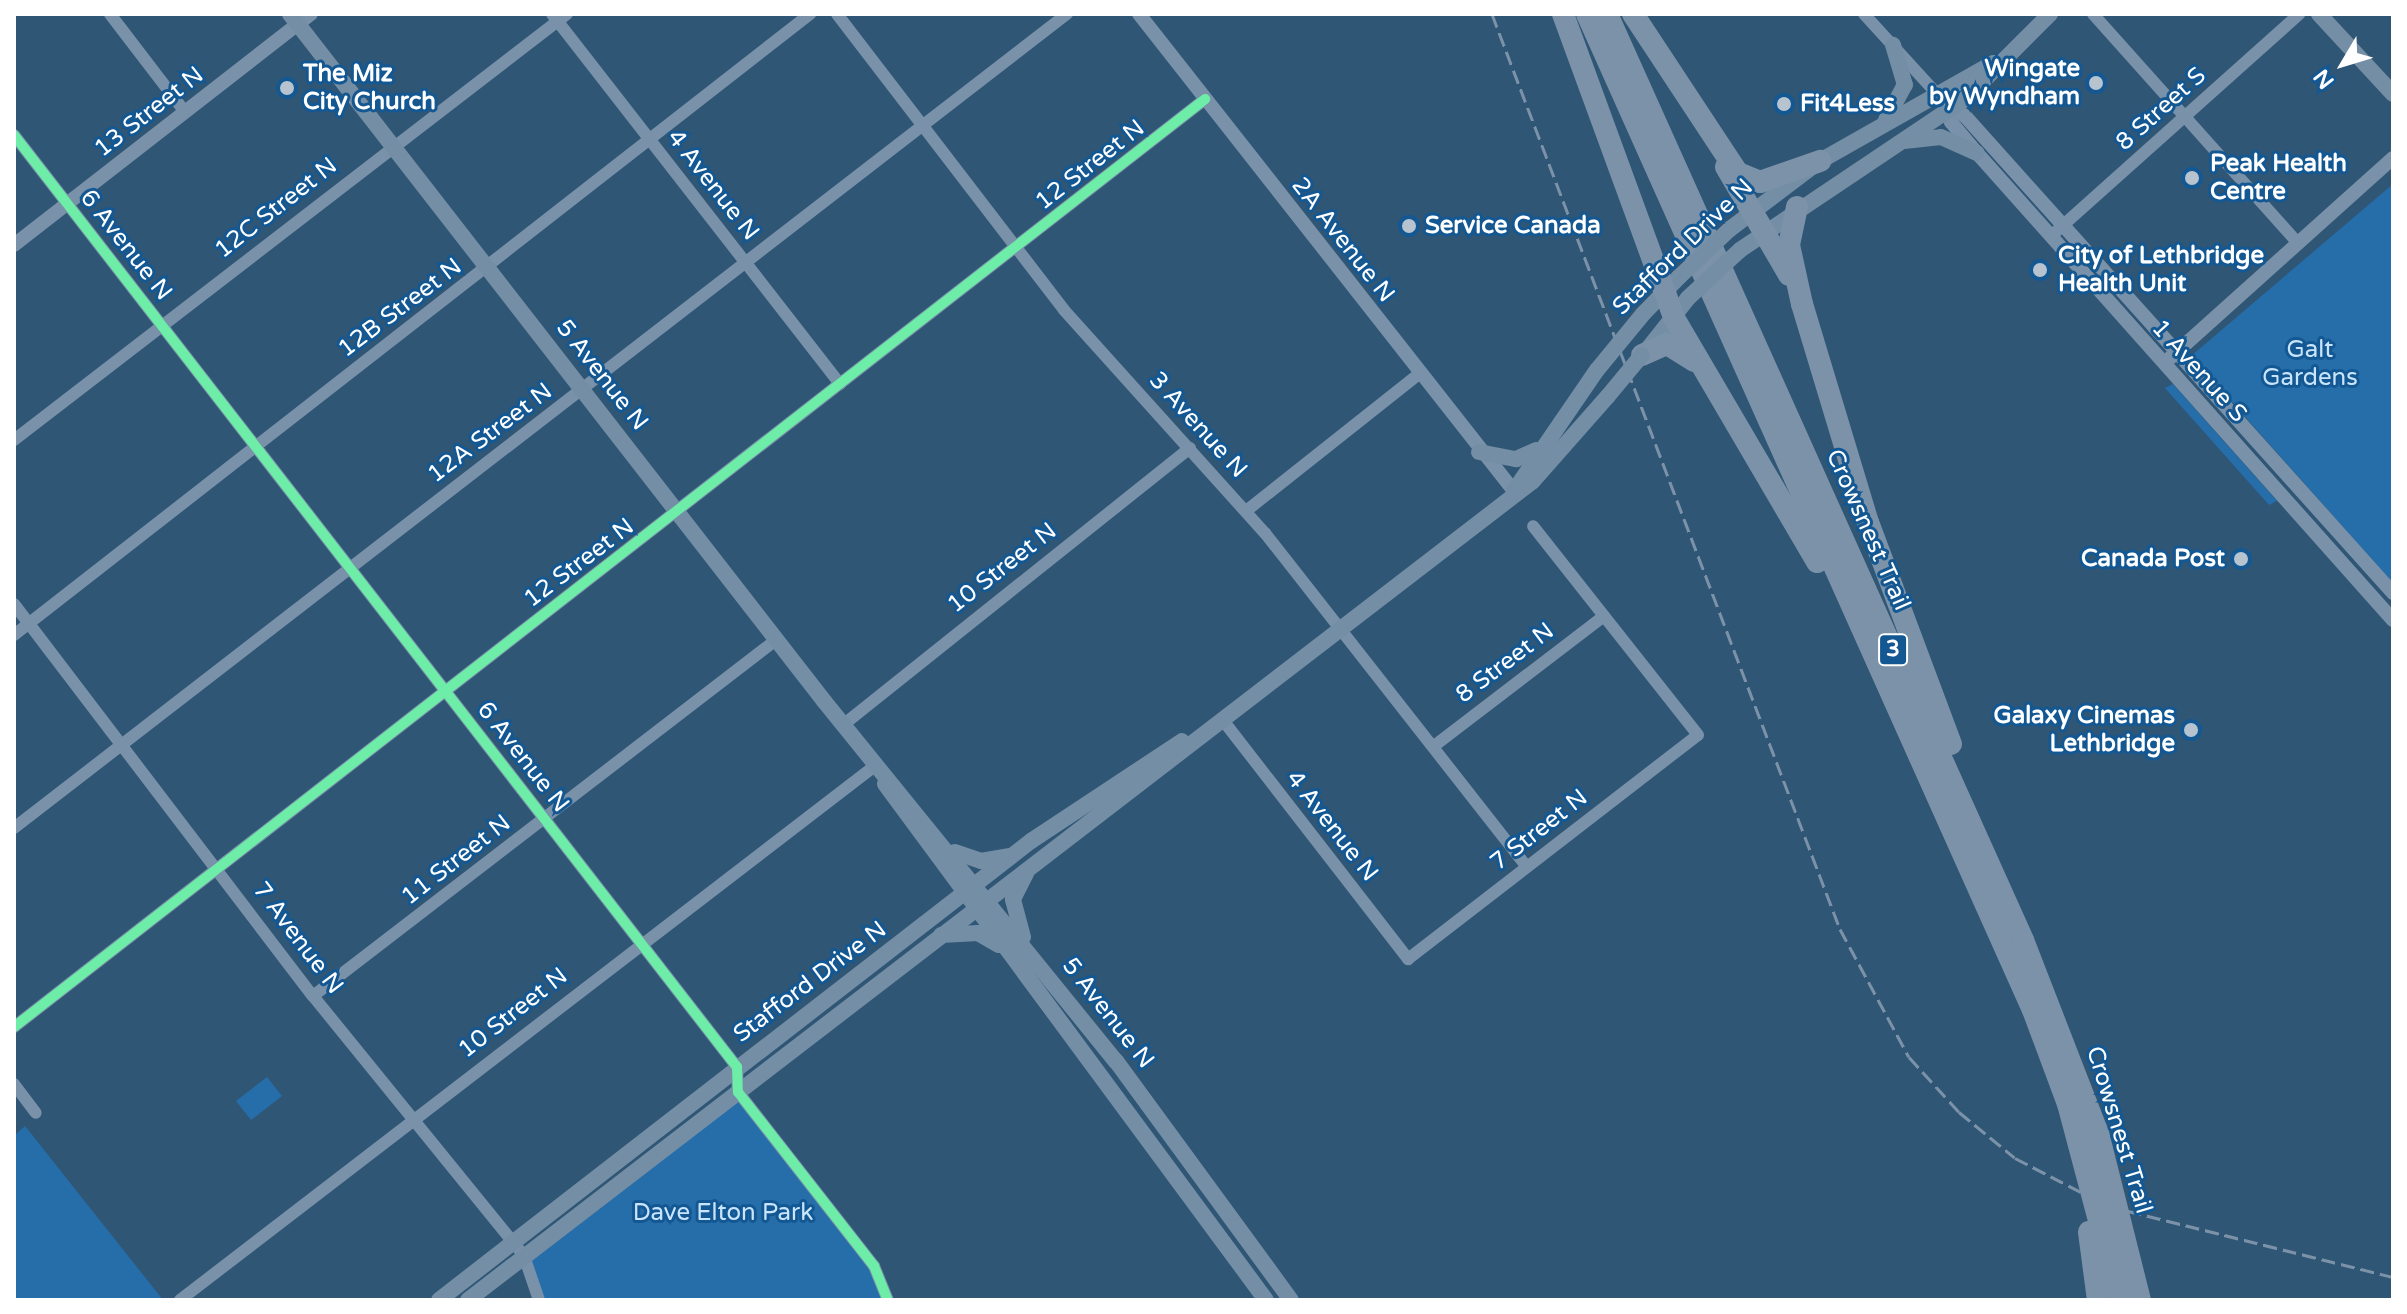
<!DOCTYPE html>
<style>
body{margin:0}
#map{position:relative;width:2407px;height:1314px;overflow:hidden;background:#305676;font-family:"Varela Round",sans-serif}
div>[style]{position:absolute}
.green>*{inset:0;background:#266eaa}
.minor>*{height:12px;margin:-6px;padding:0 6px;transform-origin:6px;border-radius:6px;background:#7992a9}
.tertiary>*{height:14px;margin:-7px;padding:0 7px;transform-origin:7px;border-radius:7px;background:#7992a9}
.secondary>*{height:16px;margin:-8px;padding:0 8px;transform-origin:8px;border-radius:8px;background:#748fa5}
.motorway>*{height:22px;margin:-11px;padding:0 11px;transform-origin:11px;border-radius:11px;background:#7b92a9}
.rail>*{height:3px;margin-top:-1.5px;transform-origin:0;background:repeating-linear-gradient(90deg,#7b92a9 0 14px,transparent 0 20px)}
.secondary-bridge>*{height:16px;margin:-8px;padding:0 8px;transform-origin:8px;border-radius:8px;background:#748fa5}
.cycleway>*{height:10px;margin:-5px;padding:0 5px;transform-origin:5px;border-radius:5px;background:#6deda7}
.dots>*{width:22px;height:22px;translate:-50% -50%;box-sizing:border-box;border:4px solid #135893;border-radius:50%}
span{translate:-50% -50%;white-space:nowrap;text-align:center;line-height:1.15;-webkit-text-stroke:6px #135893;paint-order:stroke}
.shield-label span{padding:2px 6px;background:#135893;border:2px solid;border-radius:6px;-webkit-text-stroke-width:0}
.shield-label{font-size:22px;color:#fff;font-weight:700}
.poi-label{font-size:24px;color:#fff;font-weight:700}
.right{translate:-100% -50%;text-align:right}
.left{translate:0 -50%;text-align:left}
.street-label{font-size:24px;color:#fff}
.park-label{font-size:24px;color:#c9e5fd}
.frame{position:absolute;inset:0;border:16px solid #fff;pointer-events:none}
.north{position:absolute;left:2303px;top:24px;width:80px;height:80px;-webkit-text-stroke:6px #135893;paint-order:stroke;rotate:232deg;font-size:22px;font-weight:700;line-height:32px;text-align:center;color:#fff}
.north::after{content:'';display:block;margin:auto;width:28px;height:36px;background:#fff;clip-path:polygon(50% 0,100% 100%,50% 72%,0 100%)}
</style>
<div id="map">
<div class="green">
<i style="clip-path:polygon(2393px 184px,2393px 583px,2191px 356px)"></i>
<i style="clip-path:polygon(2173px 384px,2277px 501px,2269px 505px,2165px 388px)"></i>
<i style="clip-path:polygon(267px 1077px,282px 1096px,251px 1120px,236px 1101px)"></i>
<i style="clip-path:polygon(738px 1092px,874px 1266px,888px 1300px,539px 1300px,524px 1256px)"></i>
<i style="clip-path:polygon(25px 1126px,163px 1300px,14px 1300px,14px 1136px)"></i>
</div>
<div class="minor">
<i style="left:110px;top:14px;width:123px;rotate:52.6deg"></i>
<i style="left:552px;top:14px;width:469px;rotate:52.1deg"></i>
<i style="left:837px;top:14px;width:373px;rotate:52.5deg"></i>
<i style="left:1064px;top:310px;width:300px;rotate:48deg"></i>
<i style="left:1265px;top:533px;width:424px;rotate:51.9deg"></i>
<i style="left:1864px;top:14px;width:111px;rotate:47.6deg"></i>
<i style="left:2093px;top:14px;width:306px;rotate:48.2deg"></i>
<i style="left:14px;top:135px;width:1180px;rotate:52.2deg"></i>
<i style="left:737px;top:1067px;width:25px;rotate:88deg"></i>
<i style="left:738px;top:1092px;width:221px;rotate:52deg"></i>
<i style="left:874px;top:1266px;width:37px;rotate:68deg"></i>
<i style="left:2051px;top:236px;width:333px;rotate:-41.8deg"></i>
<i style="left:14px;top:440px;width:698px;rotate:-37.61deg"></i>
<i style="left:1246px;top:511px;width:221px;rotate:-38.4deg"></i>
<i style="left:14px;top:604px;width:493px;rotate:52.7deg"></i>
<i style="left:313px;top:996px;width:335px;rotate:50.9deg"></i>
<i style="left:524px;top:1256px;width:46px;rotate:71.2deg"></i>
<i style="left:14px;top:635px;width:1010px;rotate:-37.96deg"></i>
<i style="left:1222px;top:719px;width:304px;rotate:52.2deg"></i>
<i style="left:1408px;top:959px;width:366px;rotate:-37.7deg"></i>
<i style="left:1698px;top:735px;width:266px;rotate:-128.3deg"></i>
<i style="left:843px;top:725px;width:444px;rotate:-38.6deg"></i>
<i style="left:1434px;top:746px;width:214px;rotate:-37.4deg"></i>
<i style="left:14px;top:828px;width:1331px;rotate:-37.71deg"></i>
<i style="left:313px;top:996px;width:584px;rotate:-37.56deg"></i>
<i style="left:14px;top:1027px;width:1510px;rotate:-37.92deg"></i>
<i style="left:14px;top:1084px;width:36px;rotate:53deg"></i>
<i style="left:180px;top:1300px;width:878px;rotate:-37.55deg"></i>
</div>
<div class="tertiary">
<i style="left:1139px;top:14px;width:607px;rotate:51.83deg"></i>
<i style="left:1939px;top:96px;width:33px;rotate:38deg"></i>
<i style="left:1965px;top:116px;width:641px;rotate:48.1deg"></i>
<i style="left:1950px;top:109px;width:13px;rotate:86deg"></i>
<i style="left:1951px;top:122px;width:40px;rotate:50deg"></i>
<i style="left:1977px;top:153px;width:625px;rotate:48.31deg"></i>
<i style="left:14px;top:245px;width:376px;rotate:-37.9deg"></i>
<i style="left:2170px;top:358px;width:300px;rotate:-41.9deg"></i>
</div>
<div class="secondary">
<i style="left:290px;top:14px;width:870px;rotate:52.14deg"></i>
<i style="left:824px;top:701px;width:464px;rotate:51deg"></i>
<i style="left:1116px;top:1061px;width:296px;rotate:53.8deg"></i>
<i style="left:2319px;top:14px;width:109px;rotate:47.2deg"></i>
<i style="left:1886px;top:120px;width:40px;rotate:-62deg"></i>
<i style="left:1905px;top:85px;width:42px;rotate:-106.7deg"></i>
<i style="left:1904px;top:141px;width:37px;rotate:-6deg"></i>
<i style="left:1941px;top:137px;width:39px;rotate:24deg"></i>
<i style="left:1730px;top:229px;width:113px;rotate:-37.1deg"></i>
<i style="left:1820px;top:161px;width:199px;rotate:-29.5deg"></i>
<i style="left:1740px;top:250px;width:272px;rotate:-33.9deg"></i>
<i style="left:1966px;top:98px;width:119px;rotate:-45deg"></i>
<i style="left:1643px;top:314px;width:52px;rotate:-45.8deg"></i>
<i style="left:1647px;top:350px;width:66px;rotate:-51.7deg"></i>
<i style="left:1479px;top:452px;width:38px;rotate:11deg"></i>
<i style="left:1516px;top:459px;width:22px;rotate:-24deg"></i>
<i style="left:1514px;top:491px;width:147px;rotate:-55.6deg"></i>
<i style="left:885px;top:784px;width:641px;rotate:53.56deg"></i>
<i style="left:955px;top:852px;width:28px;rotate:19deg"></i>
<i style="left:981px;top:861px;width:28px;rotate:-10deg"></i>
<i style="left:941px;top:935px;width:37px;rotate:-3deg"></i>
<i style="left:978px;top:933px;width:24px;rotate:30deg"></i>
<i style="left:1023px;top:937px;width:39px;rotate:-105deg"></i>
<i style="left:1013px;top:899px;width:29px;rotate:-63deg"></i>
<i style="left:439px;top:1300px;width:749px;rotate:-37.79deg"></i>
<i style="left:1031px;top:841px;width:181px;rotate:-33.5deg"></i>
<i style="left:468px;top:1300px;width:1343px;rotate:-37.56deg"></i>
<i style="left:1533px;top:481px;width:113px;rotate:-48.6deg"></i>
</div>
<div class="motorway">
<i style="left:1563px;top:14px;width:324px;rotate:69.9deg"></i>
<i style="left:1674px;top:318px;width:283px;rotate:59.6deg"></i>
<i style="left:1587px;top:14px;width:1091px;rotate:65.88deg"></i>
<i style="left:2033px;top:1010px;width:100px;rotate:69.6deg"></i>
<i style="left:2068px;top:1104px;width:203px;rotate:75.1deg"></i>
<i style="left:1607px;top:14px;width:1015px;rotate:65.81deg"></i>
<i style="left:2023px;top:940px;width:207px;rotate:68.8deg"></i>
<i style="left:2098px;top:1133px;width:172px;rotate:75.9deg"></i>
<i style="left:1633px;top:14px;width:191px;rotate:56.6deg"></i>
<i style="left:1738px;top:173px;width:24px;rotate:22deg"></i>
<i style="left:1760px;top:182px;width:64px;rotate:-19.3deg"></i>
<i style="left:1726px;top:167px;width:125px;rotate:59.7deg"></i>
<i style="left:1797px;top:207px;width:39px;rotate:102deg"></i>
<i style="left:1789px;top:245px;width:60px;rotate:77.6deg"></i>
<i style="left:1802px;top:304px;width:228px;rotate:73.2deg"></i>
<i style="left:1868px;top:522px;width:237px;rotate:69.5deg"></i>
<i style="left:1642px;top:355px;width:27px;rotate:-24deg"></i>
<i style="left:1667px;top:344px;width:32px;rotate:32deg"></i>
<i style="left:2089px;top:1232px;width:69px;rotate:82.5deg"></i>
</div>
<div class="rail">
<i style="left:1492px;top:14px;width:979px;rotate:69.18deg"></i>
<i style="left:1840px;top:929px;width:145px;rotate:61.7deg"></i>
<i style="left:1909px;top:1057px;width:74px;rotate:47.7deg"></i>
<i style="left:1959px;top:1112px;width:72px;rotate:39.4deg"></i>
<i style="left:2015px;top:1158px;width:105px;rotate:27.3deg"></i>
<i style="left:2108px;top:1206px;width:294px;rotate:14deg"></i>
</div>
<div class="secondary-bridge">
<i style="left:1679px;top:277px;width:70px;rotate:-43.3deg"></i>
<i style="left:1688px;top:298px;width:71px;rotate:-42.7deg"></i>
<i style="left:1597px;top:370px;width:72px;rotate:-50.6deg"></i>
<i style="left:1608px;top:396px;width:53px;rotate:-50.3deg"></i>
</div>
<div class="cycleway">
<i style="left:14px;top:135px;width:1180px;rotate:52.2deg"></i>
<i style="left:737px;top:1067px;width:25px;rotate:88deg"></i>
<i style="left:738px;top:1092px;width:221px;rotate:52deg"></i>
<i style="left:874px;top:1266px;width:37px;rotate:68deg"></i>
<i style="left:14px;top:1027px;width:1510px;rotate:-37.92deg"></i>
</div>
<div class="dots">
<i style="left:2096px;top:83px;background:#b7c4cf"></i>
<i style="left:287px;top:88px;background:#b7c4cf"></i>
<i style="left:1784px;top:104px;background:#b7c4cf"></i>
<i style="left:2192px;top:178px;background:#b7c4cf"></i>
<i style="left:1409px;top:226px;background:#b7c4cf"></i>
<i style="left:2040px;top:270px;background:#b7c4cf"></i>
<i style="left:2241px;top:559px;background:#b7c4cf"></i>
<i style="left:2191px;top:730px;background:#b7c4cf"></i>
</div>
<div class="shield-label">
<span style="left:1893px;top:650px">3</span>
</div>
<div class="poi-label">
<span class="right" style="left:2080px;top:83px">Wingate<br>by Wyndham</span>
<span class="left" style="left:303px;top:88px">The Miz<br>City Church</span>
<span class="left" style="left:1800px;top:104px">Fit4Less</span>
<span class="left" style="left:2210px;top:178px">Peak Health<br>Centre</span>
<span class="left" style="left:1425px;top:226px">Service Canada</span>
<span class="left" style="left:2058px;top:270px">City of Lethbridge<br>Health Unit</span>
<span class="right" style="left:2225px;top:559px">Canada Post</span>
<span class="right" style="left:2175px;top:730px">Galaxy Cinemas<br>Lethbridge</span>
</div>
<div class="street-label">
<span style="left:2161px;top:109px;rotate:-42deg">8 Street S</span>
<span style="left:149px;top:112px;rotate:-38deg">13 Street N</span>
<span style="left:1090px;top:165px;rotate:-38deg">12 Street N</span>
<span style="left:713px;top:185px;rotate:52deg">4 Avenue N</span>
<span style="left:276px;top:208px;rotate:-38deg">12C Street N</span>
<span style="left:1343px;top:240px;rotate:52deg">2A Avenue N</span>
<span style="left:126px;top:245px;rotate:52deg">6 Avenue N</span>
<span style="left:1683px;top:247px;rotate:-44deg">Stafford Drive N</span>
<span style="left:400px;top:308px;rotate:-37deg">12B Street N</span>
<span style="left:2199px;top:371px;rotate:48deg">1 Avenue S</span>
<span style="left:602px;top:375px;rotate:52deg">5 Avenue N</span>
<span style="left:1198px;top:425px;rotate:48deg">3 Avenue N</span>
<span style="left:490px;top:433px;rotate:-37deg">12A Street N</span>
<span style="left:1868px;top:530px;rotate:66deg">Crowsnest Trail</span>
<span style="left:579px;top:563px;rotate:-37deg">12 Street N</span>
<span style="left:1002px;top:568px;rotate:-38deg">10 Street N</span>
<span style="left:1505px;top:663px;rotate:-37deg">8 Street N</span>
<span style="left:523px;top:757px;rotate:52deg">6 Avenue N</span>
<span style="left:1332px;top:826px;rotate:52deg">4 Avenue N</span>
<span style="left:1539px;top:830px;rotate:-38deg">7 Street N</span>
<span style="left:456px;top:860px;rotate:-38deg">11 Street N</span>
<span style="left:298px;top:938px;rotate:53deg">7 Avenue N</span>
<span style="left:810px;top:982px;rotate:-37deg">Stafford Drive N</span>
<span style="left:513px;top:1013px;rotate:-38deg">10 Street N</span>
<span style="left:1108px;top:1013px;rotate:52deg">5 Avenue N</span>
<span style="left:2119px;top:1130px;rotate:73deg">Crowsnest Trail</span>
</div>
<div class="park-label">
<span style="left:2310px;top:364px">Galt<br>Gardens</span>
<span style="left:723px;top:1213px">Dave Elton Park</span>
</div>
<div class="frame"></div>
<div class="north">N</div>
</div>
